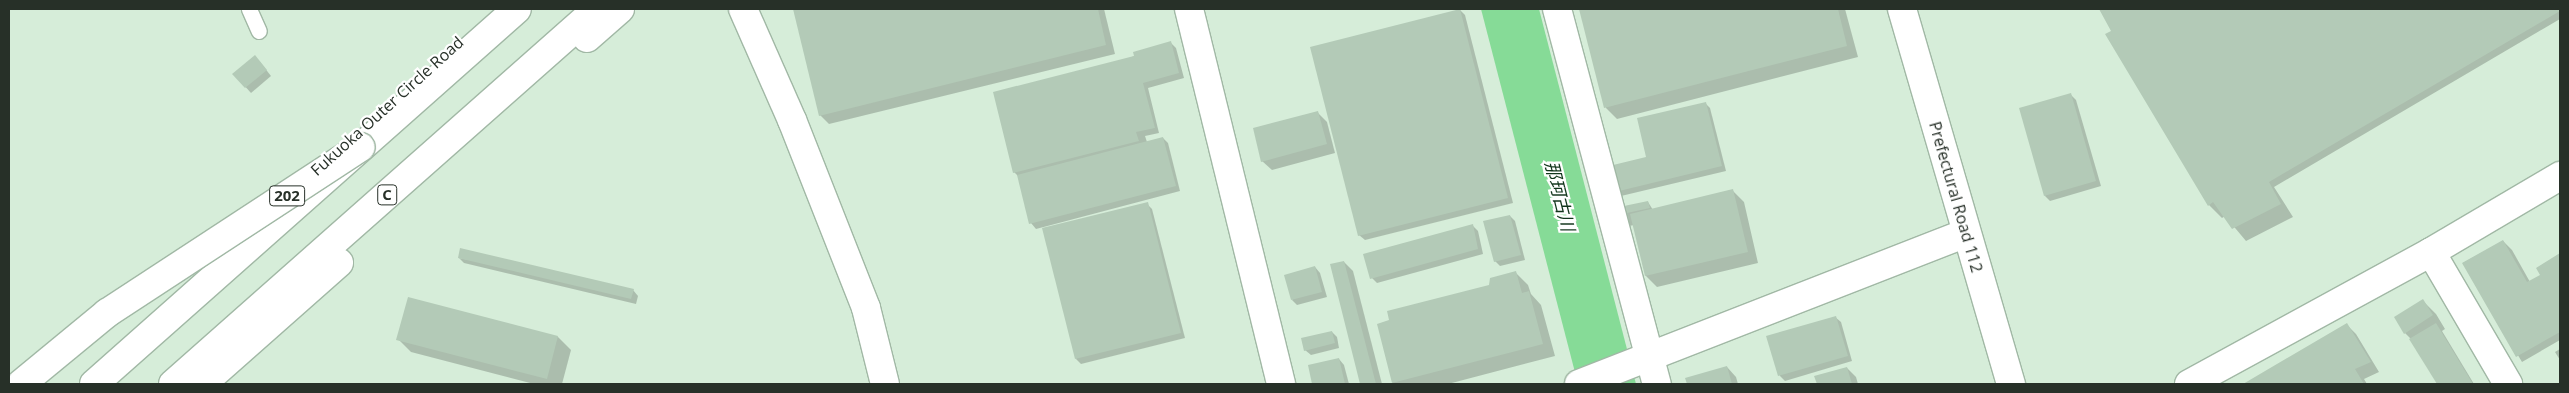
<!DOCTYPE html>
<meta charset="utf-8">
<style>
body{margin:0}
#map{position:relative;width:2569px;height:393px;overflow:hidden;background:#d6edd9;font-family:"Open Sans","Noto Sans JP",sans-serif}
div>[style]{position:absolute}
.water>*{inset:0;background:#86db97}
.shadow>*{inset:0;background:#0003}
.building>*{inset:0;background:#b3cab7}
.roads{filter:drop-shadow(1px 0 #a1b8a5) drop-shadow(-1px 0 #a1b8a5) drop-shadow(0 1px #a1b8a5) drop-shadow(0 -1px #a1b8a5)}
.lane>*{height:15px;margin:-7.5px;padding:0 7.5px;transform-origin:7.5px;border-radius:7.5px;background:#fff}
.street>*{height:28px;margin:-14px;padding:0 14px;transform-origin:14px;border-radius:14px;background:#fff}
.secondary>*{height:28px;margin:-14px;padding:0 14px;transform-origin:14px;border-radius:14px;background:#fff}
.highway>*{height:28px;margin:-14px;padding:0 14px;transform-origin:14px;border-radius:14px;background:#fff}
.bridges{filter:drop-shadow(1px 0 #a1b8a5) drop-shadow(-1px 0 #a1b8a5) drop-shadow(0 1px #a1b8a5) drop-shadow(0 -1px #a1b8a5)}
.highway-bridge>*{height:28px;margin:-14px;padding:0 14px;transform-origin:14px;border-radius:14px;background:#fff}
span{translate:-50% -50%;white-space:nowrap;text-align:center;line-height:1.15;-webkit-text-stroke:4.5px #fff;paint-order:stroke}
.shield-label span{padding:1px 4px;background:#fff;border:1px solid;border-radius:4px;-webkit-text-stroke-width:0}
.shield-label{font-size:15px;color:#273028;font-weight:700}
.street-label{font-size:16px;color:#273028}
.water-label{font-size:18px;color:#12361c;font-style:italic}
.frame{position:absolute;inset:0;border:10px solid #273028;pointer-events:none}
</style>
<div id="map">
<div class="water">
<i style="clip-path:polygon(1481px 9px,1539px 9px,1636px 384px,1578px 384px)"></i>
</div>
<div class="shadow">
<i style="clip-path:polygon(794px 9px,1104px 9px,1115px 54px,829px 124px,820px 115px)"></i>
<i style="clip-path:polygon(1580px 9px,1845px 9px,1858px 57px,1617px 119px,1606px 108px)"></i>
<i style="clip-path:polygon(2101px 9px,2560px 9px,2560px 19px,2274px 187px,2293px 217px,2246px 241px,2225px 216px,2222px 218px,2209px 205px)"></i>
<i style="clip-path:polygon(1460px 10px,1465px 15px,1513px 203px,1365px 240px,1359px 235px)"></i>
<i style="clip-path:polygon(1171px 43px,1176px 48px,1184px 78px,1148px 88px,1159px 133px,1145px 136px,1147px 142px,1163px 138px,1168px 143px,1180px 191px,1036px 229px,1031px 223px,1018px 176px,1014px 172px,1118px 62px)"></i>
<i style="clip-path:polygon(260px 62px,271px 76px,251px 93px,234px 74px)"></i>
<i style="clip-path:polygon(2071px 95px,2076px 100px,2101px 186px,2050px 201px,2045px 196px)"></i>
<i style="clip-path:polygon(1705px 103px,1710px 108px,1726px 171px,1621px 196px,1616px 191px)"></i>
<i style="clip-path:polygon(1317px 112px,1327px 122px,1335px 153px,1272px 170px,1262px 161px)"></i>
<i style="clip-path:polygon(1732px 190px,1744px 202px,1758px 263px,1657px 287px,1646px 276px,1634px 225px,1629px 226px,1624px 221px,1621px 208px,1648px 202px,1653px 210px)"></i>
<i style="clip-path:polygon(1147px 204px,1152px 209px,1185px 338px,1081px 364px,1076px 359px)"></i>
<i style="clip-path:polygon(1510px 216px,1515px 221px,1525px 260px,1500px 266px,1495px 261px)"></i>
<i style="clip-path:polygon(1473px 226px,1478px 231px,1483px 254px,1377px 283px,1372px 278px)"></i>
<i style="clip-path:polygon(2503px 241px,2512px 250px,2530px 282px,2542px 275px,2537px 268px,2560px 255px,2560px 340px,2522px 362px,2463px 263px)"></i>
<i style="clip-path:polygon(459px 258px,633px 290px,638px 296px,636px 304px,464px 263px)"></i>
<i style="clip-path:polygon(1344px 262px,1353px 271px,1382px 384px,1361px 384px,1331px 265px)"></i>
<i style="clip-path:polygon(1315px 267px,1320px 273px,1327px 297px,1297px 305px,1292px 300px)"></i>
<i style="clip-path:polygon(1515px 272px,1528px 285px,1531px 294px,1541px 305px,1555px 356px,1448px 384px,1393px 383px,1379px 325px,1491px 286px)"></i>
<i style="clip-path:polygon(2423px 301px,2436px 314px,2445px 329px,2442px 331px,2474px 384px,2438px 384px,2411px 339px,2405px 333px)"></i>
<i style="clip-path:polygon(1835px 317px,1841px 322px,1852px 361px,1785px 381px,1780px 376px,1768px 337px)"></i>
<i style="clip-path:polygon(2347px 325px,2356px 334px,2379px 372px,2364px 379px,2367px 384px,2245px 384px)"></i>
<i style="clip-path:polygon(1332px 332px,1337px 337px,1339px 348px,1311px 355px,1305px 350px)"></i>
<i style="clip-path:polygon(558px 337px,571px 350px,562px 384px,534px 384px,411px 352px,398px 339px)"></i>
<i style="clip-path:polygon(2560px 349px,2560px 360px,2555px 352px)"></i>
<i style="clip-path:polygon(1339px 359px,1344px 365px,1349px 384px,1314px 384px,1309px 366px)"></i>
<i style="clip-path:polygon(1727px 367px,1736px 377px,1738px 384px,1688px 384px,1686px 379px)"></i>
<i style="clip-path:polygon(1847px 368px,1856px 377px,1858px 384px,1818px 384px,1816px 377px)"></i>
</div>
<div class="building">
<i style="clip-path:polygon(793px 9px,1098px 9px,1106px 45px,819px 116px)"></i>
<i style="clip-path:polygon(1460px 9px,1508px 198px,1358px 236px,1310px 47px)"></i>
<i style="clip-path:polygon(1579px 9px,1838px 9px,1847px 46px,1604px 108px)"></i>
<i style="clip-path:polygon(2099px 9px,2560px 9px,2560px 11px,2269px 182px,2281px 204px,2232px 229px,2213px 202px,2208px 206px,2105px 34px,2111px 31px)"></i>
<i style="clip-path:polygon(1171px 41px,1179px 73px,1143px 83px,1155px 128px,1136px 132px,1139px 141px,1013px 173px,993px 92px,1134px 56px,1133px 52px)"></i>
<i style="clip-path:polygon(255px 55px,267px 70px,245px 88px,232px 74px)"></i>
<i style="clip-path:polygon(2071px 93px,2096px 181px,2044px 196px,2019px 108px)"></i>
<i style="clip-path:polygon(1706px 102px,1722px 166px,1615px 192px,1609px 166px,1646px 157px,1637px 118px)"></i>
<i style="clip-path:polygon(1318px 111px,1327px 144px,1261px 162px,1253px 128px)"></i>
<i style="clip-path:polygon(1163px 137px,1176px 186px,1029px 224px,1017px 175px)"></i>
<i style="clip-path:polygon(1733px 189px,1748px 252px,1645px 276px,1630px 214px)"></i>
<i style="clip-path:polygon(1648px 201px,1650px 208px,1627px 213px,1629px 220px,1623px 221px,1619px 207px)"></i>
<i style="clip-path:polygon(1148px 202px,1181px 333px,1075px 359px,1042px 228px)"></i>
<i style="clip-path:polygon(1510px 215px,1521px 255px,1494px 262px,1483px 221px)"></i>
<i style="clip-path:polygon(1473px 224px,1478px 249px,1370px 279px,1363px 254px)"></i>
<i style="clip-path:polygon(2503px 240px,2527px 282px,2540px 275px,2536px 268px,2560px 253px,2560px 332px,2516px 357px,2462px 263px)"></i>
<i style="clip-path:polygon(460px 248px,634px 289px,631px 299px,458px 258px)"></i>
<i style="clip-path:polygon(1344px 261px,1376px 384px,1360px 384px,1330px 264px)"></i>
<i style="clip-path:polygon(1315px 266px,1322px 292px,1291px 300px,1284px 275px)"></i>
<i style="clip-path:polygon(1516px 271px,1522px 293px,1529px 291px,1543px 344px,1392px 383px,1377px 324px,1389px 320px,1387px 311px,1489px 285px,1490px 278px)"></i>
<i style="clip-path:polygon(408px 297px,558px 336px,547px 379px,396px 340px)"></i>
<i style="clip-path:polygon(2423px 299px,2433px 315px,2404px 334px,2394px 317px)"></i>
<i style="clip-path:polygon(1836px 316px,1848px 356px,1778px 376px,1766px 336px)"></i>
<i style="clip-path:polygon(2347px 323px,2371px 362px,2355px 369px,2364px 384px,2243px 384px)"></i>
<i style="clip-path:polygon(2436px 323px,2473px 384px,2437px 384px,2409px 339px)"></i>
<i style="clip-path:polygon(1332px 331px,1335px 343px,1304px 351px,1301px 338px)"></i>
<i style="clip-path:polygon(1339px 358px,1345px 384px,1312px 384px,1308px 365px)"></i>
<i style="clip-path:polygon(1727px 366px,1732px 384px,1687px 384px,1685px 378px)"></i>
<i style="clip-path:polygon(1847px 367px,1852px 384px,1817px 384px,1814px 376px)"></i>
</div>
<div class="roads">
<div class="lane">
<i style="left:249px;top:9px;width:24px;rotate:66deg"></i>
</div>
<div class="street">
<i style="left:743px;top:9px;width:121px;rotate:66.2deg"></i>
<i style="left:792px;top:120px;width:202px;rotate:68.5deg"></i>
<i style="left:866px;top:308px;width:78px;rotate:76deg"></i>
<i style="left:1189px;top:9px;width:386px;rotate:76.2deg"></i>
<i style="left:1557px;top:9px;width:388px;rotate:75.1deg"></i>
<i style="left:2431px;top:252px;width:153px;rotate:59.7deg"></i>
<i style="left:1579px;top:384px;width:415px;rotate:-21.3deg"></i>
<i style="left:2189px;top:384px;width:276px;rotate:-28.6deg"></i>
<i style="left:2431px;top:252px;width:150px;rotate:-30.5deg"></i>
</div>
<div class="secondary">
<i style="left:1902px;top:9px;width:391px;rotate:73.8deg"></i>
</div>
<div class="highway">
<i style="left:587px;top:38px;width:44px;rotate:-41.3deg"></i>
<i style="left:94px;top:384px;width:565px;rotate:-41.56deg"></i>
<i style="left:173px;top:384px;width:566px;rotate:-41.49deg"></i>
<i style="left:202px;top:384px;width:183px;rotate:-41.5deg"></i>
</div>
</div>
<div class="bridges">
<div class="highway-bridge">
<i style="left:21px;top:384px;width:112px;rotate:-39.5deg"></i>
<i style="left:107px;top:313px;width:303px;rotate:-33.2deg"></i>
</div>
</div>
<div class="shield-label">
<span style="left:387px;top:195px">C</span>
<span style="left:287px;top:196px">202</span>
</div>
<div class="street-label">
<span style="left:387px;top:106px;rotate:-42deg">Fukuoka Outer Circle Road</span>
<span style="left:1956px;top:197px;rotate:74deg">Prefectural Road 112</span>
</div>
<div class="water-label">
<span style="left:1560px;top:196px;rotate:76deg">那珂古川</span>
</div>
<div class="frame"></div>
</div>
